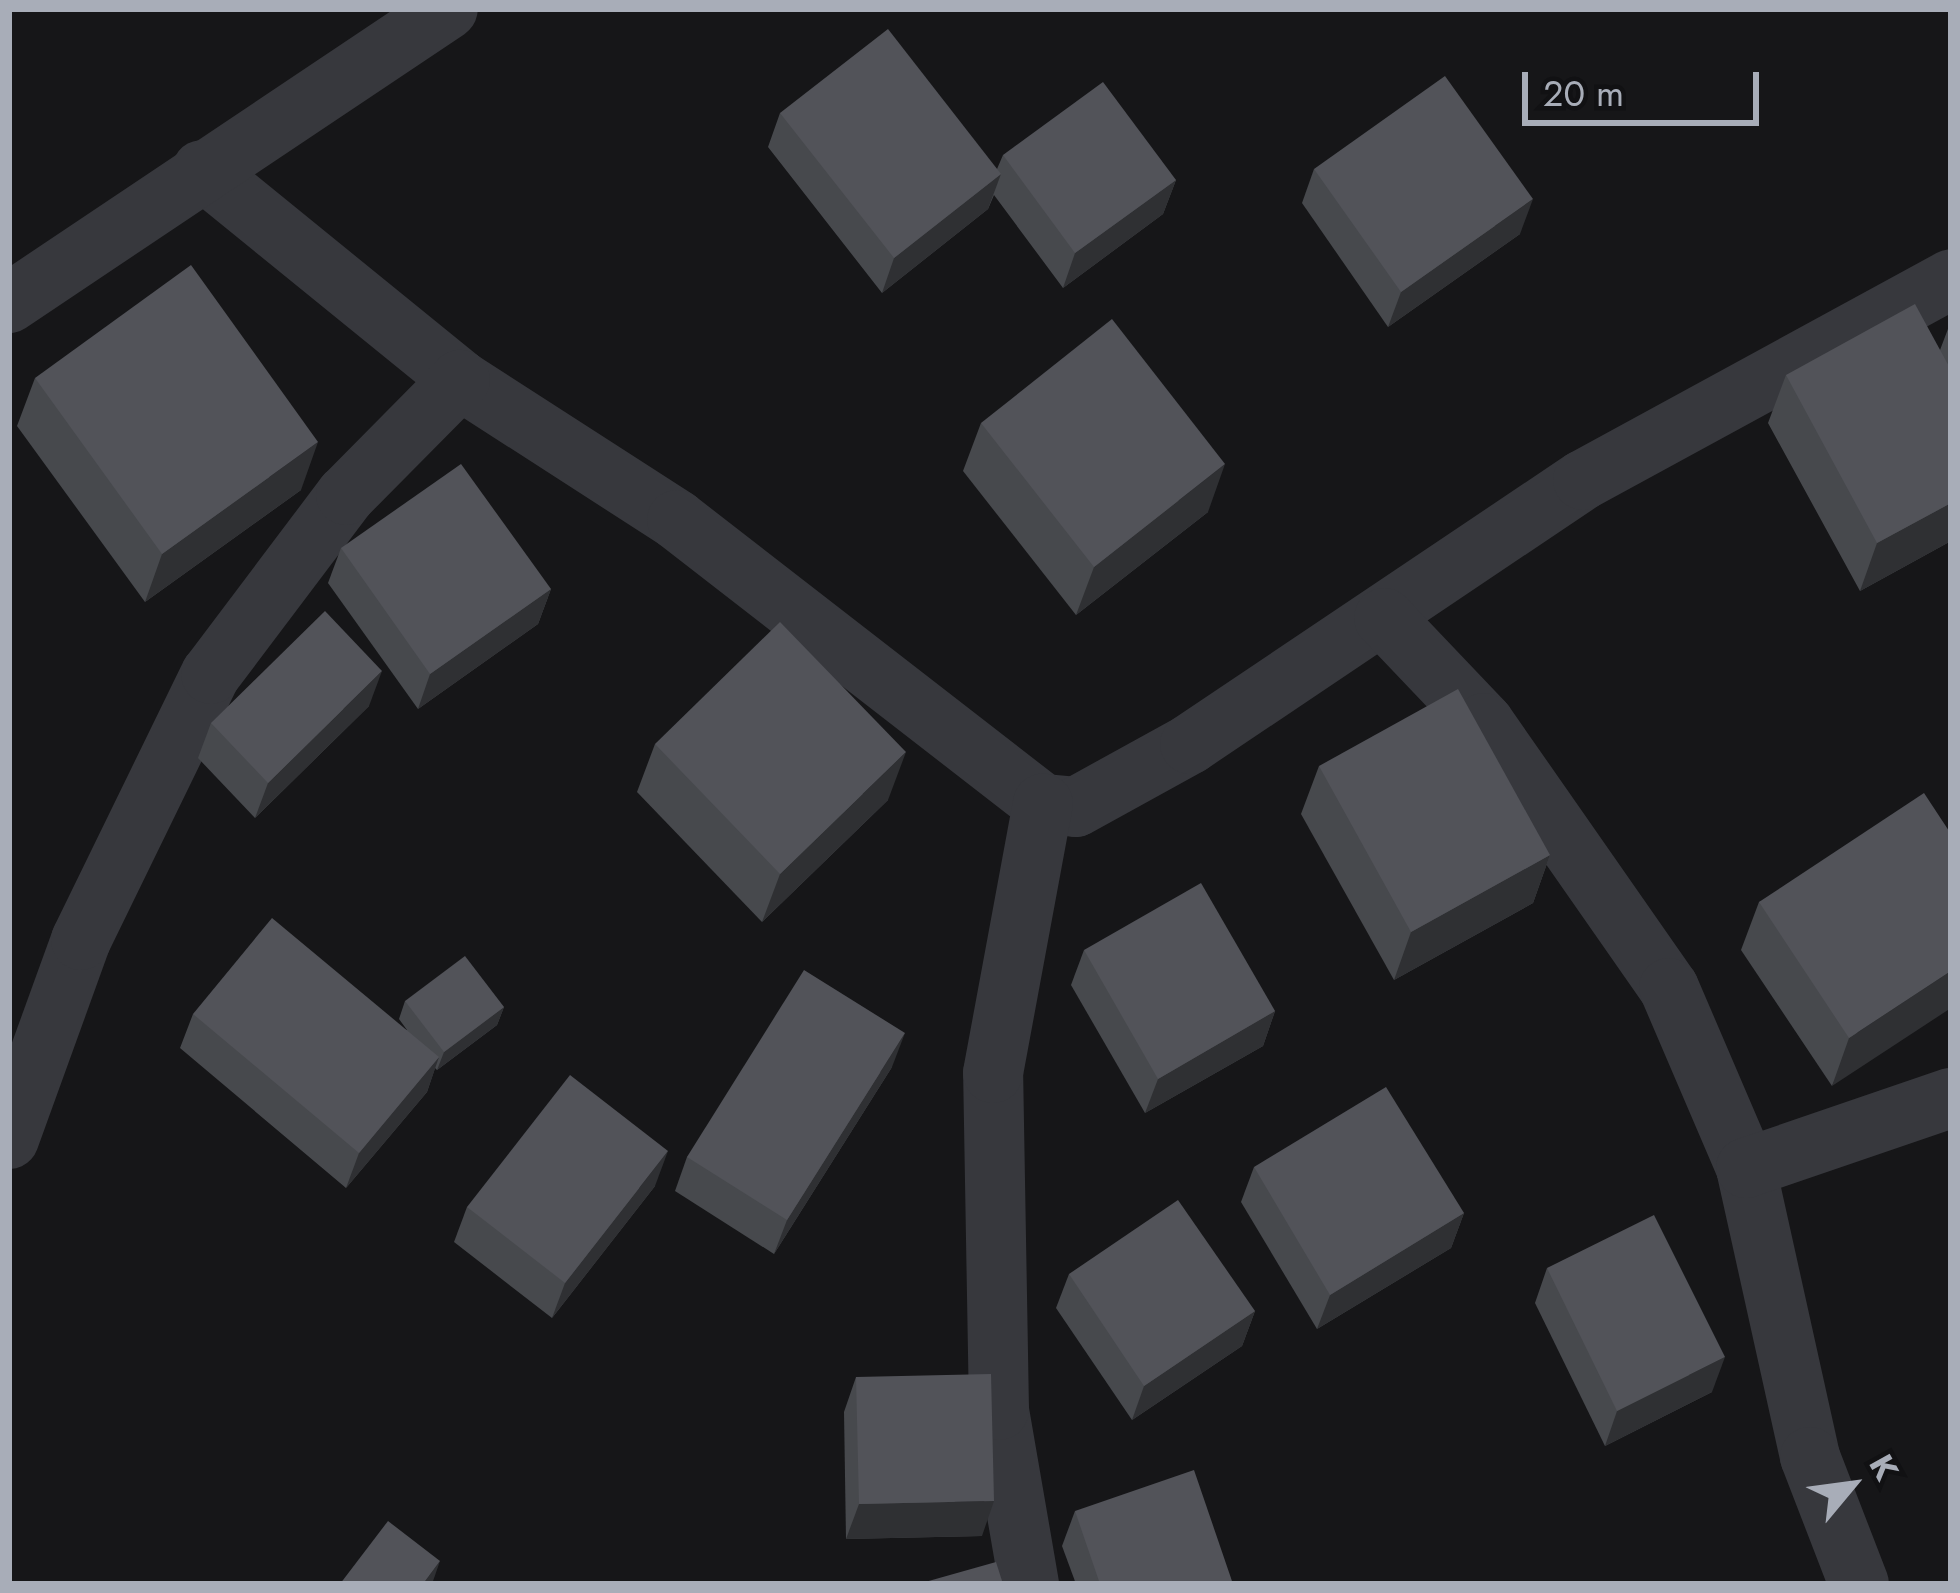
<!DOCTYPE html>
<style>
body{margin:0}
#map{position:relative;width:1960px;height:1593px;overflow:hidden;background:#161618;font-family:Jost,sans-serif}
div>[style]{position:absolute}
.minor>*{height:60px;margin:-30px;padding:0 30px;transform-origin:30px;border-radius:30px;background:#37383d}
.wall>*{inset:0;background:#47494d}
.shaded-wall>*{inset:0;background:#2f3033}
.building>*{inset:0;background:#525359}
span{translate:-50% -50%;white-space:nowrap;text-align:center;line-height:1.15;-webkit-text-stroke:9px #111113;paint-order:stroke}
.frame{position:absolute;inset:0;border:12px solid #a8adb8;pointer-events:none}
.north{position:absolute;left:1792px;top:1425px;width:120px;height:120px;-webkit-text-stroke:9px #111113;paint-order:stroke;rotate:61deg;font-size:33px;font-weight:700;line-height:48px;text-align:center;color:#a8adb8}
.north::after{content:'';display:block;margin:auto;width:42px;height:54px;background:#a8adb8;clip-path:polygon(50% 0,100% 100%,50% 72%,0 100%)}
.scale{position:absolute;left:1522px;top:72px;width:237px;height:54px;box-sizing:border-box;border:6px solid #a8adb8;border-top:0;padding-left:15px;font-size:36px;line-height:42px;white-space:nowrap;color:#a8adb8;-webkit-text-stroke:9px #111113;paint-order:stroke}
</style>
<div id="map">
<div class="minor">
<i style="left:202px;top:170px;width:333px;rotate:39.1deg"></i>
<i style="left:460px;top:380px;width:258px;rotate:32.8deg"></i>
<i style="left:677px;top:520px;width:463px;rotate:37.8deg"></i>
<i style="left:1043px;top:804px;width:33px;rotate:5deg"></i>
<i style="left:1076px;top:807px;width:130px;rotate:-28.9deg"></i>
<i style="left:1190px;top:744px;width:473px;rotate:-33.9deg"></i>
<i style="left:1583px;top:480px;width:419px;rotate:-28.6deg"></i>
<i style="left:9px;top:303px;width:528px;rotate:-33.81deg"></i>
<i style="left:1384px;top:618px;width:145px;rotate:46.4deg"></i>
<i style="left:1484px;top:723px;width:323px;rotate:55.1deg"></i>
<i style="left:1669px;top:988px;width:196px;rotate:66.8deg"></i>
<i style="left:1746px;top:1168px;width:296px;rotate:77.5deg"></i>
<i style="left:1810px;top:1457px;width:136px;rotate:68.9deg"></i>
<i style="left:9px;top:1139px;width:212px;rotate:-70.1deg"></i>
<i style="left:81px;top:940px;width:296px;rotate:-64deg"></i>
<i style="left:211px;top:674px;width:224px;rotate:-53deg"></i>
<i style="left:346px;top:495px;width:162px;rotate:-45.3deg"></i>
<i style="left:1746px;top:1168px;width:217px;rotate:-18.9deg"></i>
<i style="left:1029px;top:1584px;width:177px;rotate:-99.8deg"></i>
<i style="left:999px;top:1410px;width:337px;rotate:-91deg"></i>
<i style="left:993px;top:1073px;width:274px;rotate:-79.5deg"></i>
</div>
<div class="wall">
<i style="clip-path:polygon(780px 113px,997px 169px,1003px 155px,1176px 180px,1163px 214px,1063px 288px,994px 195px,988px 209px,882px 293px,768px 147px)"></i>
<i style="clip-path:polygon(1314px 169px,1520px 234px,1388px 327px,1302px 203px)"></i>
<i style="clip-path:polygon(1951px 321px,1951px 541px,1860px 591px,1768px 423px,1786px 375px,1940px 350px)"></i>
<i style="clip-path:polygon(35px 378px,301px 490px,145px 602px,17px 426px)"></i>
<i style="clip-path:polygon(981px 423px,1208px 512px,1076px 615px,963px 471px)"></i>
<i style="clip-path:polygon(341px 548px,551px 589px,538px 624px,418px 709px,328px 583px)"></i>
<i style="clip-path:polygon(369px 706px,255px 818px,198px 758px,211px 723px)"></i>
<i style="clip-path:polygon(655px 744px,888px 800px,762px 922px,637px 792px)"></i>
<i style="clip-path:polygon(1319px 766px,1550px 855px,1533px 903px,1394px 980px,1301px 814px)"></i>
<i style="clip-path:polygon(1951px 834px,1832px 1086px,1741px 950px,1759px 902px)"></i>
<i style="clip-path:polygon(1084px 950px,1275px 1011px,1263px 1046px,1145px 1113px,1071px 985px)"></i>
<i style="clip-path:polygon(405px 1001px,504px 1007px,497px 1025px,437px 1070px,435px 1068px,427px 1092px,346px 1188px,180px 1048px,193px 1014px,407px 1030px,399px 1019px)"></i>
<i style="clip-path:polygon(892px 1067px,774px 1254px,675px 1191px,687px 1157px)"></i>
<i style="clip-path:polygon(1254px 1167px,1464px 1213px,1451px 1248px,1317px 1329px,1241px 1202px)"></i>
<i style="clip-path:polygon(655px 1186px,552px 1318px,454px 1242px,467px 1207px)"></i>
<i style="clip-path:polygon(1547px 1268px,1712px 1392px,1605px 1446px,1535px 1303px)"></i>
<i style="clip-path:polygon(1069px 1274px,1255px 1311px,1242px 1346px,1132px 1420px,1056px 1308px)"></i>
<i style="clip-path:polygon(856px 1377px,982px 1536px,846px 1539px,844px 1412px)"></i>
<i style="clip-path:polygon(1075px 1511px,1233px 1584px,1076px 1584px,1062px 1546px)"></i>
</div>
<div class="shaded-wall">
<i style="clip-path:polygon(1001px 174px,988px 209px,882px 293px,894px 258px)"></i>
<i style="clip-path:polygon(1176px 180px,1163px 214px,1063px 288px,1075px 253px)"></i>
<i style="clip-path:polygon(1533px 199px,1520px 234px,1388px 327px,1401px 292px)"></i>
<i style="clip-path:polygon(318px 442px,301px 490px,145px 602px,162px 554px)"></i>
<i style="clip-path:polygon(1225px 464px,1208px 512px,1076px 615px,1094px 567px)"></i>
<i style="clip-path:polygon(1951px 503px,1951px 541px,1860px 591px,1877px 543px)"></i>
<i style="clip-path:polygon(551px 589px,538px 624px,418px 709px,430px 674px)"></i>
<i style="clip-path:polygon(382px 671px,369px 706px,255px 818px,268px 783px)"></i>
<i style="clip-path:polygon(906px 752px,888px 800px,762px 922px,780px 874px)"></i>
<i style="clip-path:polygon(1550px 855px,1533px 903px,1394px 980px,1411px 932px)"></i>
<i style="clip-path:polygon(1951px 971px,1951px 1008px,1832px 1086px,1849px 1038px)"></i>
<i style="clip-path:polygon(504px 1007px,497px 1025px,437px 1070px,444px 1052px)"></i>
<i style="clip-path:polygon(1275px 1011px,1263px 1046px,1145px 1113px,1158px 1079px)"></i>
<i style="clip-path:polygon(905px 1033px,892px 1067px,774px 1254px,787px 1220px)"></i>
<i style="clip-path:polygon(439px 1057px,427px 1092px,346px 1188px,359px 1153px)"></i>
<i style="clip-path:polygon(668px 1151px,655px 1186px,552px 1318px,565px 1283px)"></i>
<i style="clip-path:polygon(1464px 1213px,1451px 1248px,1317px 1329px,1330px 1295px)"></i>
<i style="clip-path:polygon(1255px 1311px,1242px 1346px,1132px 1420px,1144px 1386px)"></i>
<i style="clip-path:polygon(1725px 1357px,1712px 1392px,1605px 1446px,1617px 1411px)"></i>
<i style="clip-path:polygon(994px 1501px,982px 1536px,846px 1539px,859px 1504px)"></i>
<i style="clip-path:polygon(440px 1561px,432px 1584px,423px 1584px)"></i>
</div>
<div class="building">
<i style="clip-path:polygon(888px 29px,1001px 174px,894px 258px,780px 113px)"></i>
<i style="clip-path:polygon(1445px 76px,1533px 199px,1401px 292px,1314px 169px)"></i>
<i style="clip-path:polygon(1103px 82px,1176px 180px,1075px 253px,1003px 155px)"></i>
<i style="clip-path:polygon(191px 265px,318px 442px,162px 554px,35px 378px)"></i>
<i style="clip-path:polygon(1915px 304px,1951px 370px,1951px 503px,1877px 543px,1786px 375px)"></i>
<i style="clip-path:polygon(1112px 319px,1225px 464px,1094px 567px,981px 423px)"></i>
<i style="clip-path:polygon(461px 464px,551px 589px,430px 674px,341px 548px)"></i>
<i style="clip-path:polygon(325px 611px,382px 671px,268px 783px,211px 723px)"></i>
<i style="clip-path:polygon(780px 622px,906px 752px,780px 874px,655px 744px)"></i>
<i style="clip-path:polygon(1458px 689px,1550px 855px,1411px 932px,1319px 766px)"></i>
<i style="clip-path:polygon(1924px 793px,1951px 834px,1951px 971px,1849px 1038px,1759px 902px)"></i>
<i style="clip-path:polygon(1201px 883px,1275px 1011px,1158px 1079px,1084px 950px)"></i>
<i style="clip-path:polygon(272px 918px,439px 1057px,359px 1153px,193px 1014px)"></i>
<i style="clip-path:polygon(465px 956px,504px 1007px,444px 1052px,405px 1001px)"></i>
<i style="clip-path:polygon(804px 970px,905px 1033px,787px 1220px,687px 1157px)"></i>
<i style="clip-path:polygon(570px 1075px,668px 1151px,565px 1283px,467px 1207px)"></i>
<i style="clip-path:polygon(1386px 1087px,1464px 1213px,1330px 1295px,1254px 1167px)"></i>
<i style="clip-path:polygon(1178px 1200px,1255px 1311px,1144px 1386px,1069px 1274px)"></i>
<i style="clip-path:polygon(1654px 1215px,1725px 1357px,1617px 1411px,1547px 1268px)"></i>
<i style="clip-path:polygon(991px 1374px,994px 1501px,859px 1504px,856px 1377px)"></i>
<i style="clip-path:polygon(1194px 1470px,1233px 1584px,1100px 1584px,1075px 1511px)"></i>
<i style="clip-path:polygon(388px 1521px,440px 1561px,423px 1584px,340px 1584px)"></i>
<i style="clip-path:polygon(996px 1562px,1003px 1584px,918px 1584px)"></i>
</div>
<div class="frame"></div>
<div class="north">K</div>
<div class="scale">20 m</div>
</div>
